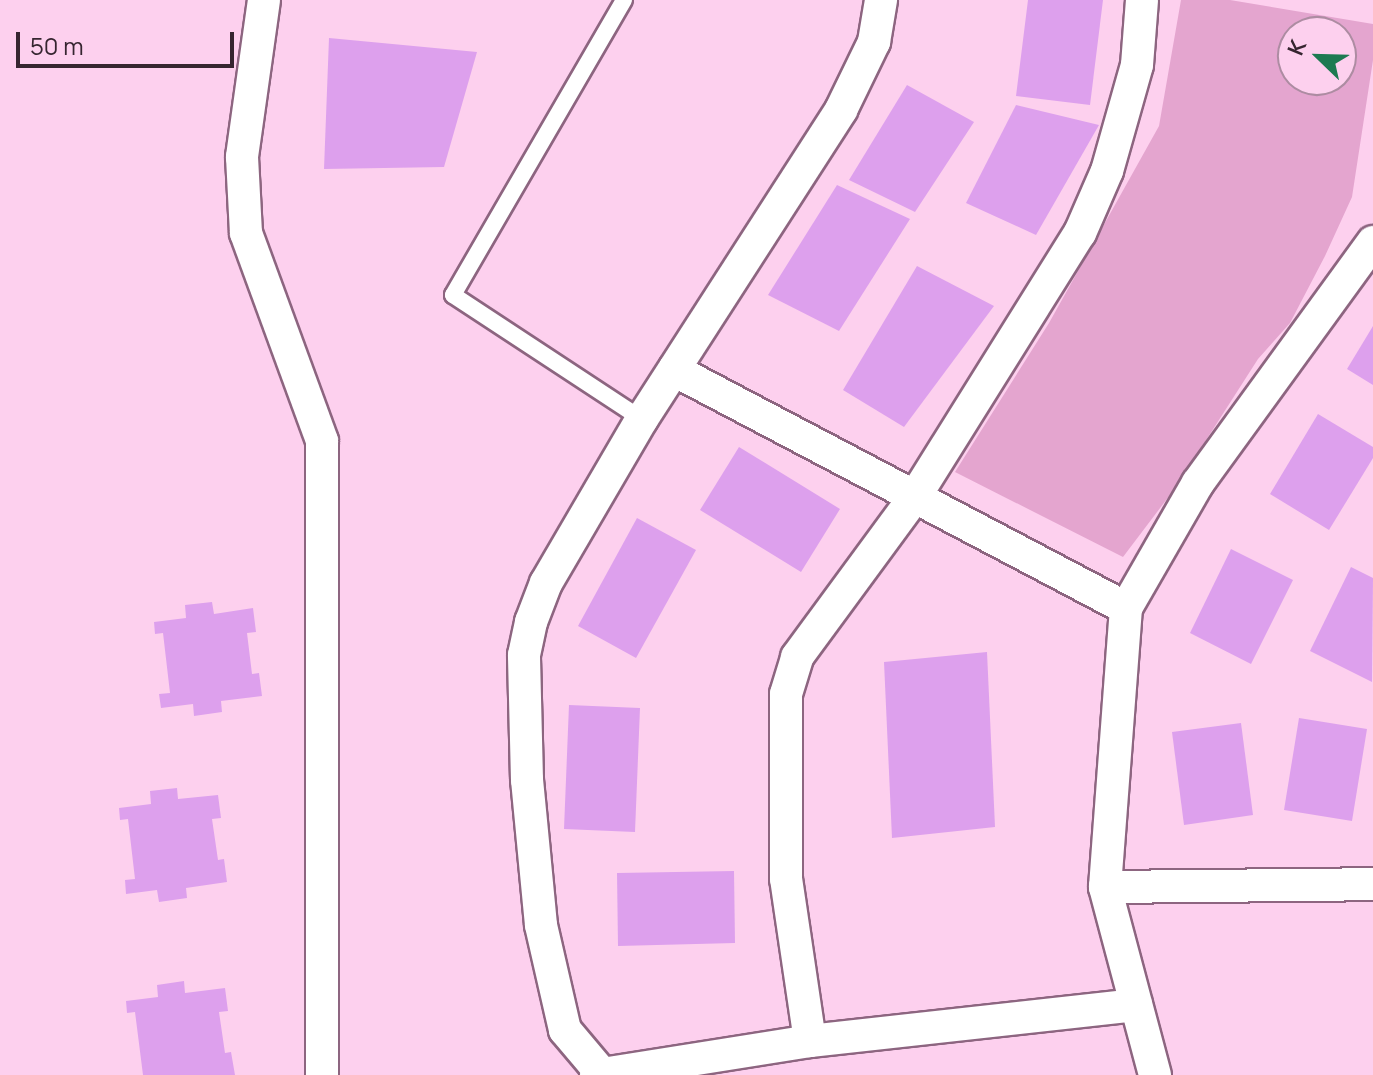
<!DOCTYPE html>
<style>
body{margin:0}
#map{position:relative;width:1373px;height:1075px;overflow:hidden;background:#fdd0ee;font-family:Manrope,sans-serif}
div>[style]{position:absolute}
.green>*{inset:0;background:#e4a5cf}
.building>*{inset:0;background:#dda0ed}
.roads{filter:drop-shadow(2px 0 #8d6580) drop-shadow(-2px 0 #8d6580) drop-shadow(0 2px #8d6580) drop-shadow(0 -2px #8d6580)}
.lane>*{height:16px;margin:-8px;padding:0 8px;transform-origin:8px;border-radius:8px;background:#fff}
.street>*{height:32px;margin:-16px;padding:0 16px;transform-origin:16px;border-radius:16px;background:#fff}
span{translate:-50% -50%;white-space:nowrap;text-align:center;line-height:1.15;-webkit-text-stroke:7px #fdd0ee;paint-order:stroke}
.north{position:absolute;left:1277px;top:16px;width:80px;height:80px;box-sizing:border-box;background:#fdd0ee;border:2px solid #ad8ca2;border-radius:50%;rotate:293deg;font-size:22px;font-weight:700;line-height:32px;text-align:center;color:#362530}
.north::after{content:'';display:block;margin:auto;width:28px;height:36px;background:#1d7a51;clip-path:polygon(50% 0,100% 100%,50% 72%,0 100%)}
.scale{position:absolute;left:16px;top:32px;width:218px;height:36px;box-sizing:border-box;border:4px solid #362530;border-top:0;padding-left:10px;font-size:24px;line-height:28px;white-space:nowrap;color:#362530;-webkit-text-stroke:6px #fdd0ee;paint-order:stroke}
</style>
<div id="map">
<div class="green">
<i style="clip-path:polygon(evenodd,1181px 0,1230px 0,1373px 24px,1373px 60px,1352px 197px,1325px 256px,1290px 323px,1258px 359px,1176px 487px,1123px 557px,955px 472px,1049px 323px,1159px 126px,1181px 0,1293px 32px,1341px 32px,1341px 80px,1293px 80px,1293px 32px)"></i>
</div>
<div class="building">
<i style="clip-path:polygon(1028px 0,1103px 0,1090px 105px,1016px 96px)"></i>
<i style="clip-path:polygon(329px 38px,477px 52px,444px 167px,324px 169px)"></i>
<i style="clip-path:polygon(907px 85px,974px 122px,915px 212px,849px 180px)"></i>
<i style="clip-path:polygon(1016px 105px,1099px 125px,1036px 235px,966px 203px)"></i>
<i style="clip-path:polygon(837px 185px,910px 219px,839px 331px,768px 295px)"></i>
<i style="clip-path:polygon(917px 266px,994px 306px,904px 427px,843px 390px)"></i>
<i style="clip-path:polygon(1373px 326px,1373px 385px,1347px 369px)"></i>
<i style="clip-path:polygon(1318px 414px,1373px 447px,1373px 458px,1329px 530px,1270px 494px)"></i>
<i style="clip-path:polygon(739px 447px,840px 509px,801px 572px,700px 510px)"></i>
<i style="clip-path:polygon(637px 518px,696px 550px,636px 658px,578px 626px)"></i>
<i style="clip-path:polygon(1231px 549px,1293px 580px,1251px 664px,1190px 633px)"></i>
<i style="clip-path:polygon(1351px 567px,1373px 578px,1372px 682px,1310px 651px)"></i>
<i style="clip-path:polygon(212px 602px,214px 614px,253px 608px,256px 632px,247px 633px,252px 674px,259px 673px,262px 696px,221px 701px,222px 712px,194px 716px,193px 704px,161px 708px,159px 694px,170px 693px,163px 633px,155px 634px,154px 622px,186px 618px,185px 605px)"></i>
<i style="clip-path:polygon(987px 652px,995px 827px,892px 838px,884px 662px)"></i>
<i style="clip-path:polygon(569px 705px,640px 708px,635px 832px,564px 829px)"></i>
<i style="clip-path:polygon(1299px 718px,1367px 729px,1352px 821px,1284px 810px)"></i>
<i style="clip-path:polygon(1241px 723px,1253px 815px,1184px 825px,1172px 732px)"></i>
<i style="clip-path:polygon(177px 788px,178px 799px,218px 795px,221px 818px,212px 819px,218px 860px,224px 859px,227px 882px,186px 888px,187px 898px,159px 902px,157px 890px,126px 894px,125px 880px,135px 879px,128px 819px,120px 820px,119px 808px,151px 804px,150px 791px)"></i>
<i style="clip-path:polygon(734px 871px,735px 943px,618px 946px,617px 873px)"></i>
<i style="clip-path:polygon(184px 981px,185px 993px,225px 988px,228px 1011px,219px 1012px,225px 1053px,231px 1052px,235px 1075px,143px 1075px,135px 1012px,127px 1013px,126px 1001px,158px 997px,157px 985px)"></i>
</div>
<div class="roads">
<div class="lane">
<i style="left:624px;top:0;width:341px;rotate:120.1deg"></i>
<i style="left:453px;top:295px;width:226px;rotate:33.3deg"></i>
</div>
<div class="street">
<i style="left:264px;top:0;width:159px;rotate:98deg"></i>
<i style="left:242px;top:157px;width:76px;rotate:87deg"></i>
<i style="left:246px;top:233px;width:221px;rotate:69.9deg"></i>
<i style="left:322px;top:441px;width:634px;rotate:90deg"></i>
<i style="left:674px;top:370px;width:511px;rotate:27.77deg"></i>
<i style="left:1105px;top:887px;width:268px;rotate:-0.6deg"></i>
<i style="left:810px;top:1041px;width:164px;rotate:-98.4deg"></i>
<i style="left:786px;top:879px;width:185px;rotate:-90deg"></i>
<i style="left:786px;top:694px;width:39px;rotate:-73deg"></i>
<i style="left:797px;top:657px;width:201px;rotate:-53.7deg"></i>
<i style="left:916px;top:495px;width:309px;rotate:-58deg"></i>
<i style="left:1080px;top:233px;width:68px;rotate:-66.5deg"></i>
<i style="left:1107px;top:171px;width:110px;rotate:-74.2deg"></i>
<i style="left:1137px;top:65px;width:65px;rotate:-85.6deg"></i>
<i style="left:596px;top:1075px;width:217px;rotate:-9deg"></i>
<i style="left:810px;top:1041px;width:328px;rotate:-6.3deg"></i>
<i style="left:603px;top:1075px;width:59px;rotate:-130.2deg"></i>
<i style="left:565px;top:1030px;width:108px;rotate:-102.9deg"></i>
<i style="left:541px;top:925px;width:146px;rotate:-95.5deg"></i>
<i style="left:527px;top:780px;width:125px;rotate:-91.4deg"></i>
<i style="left:524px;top:655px;width:34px;rotate:-78deg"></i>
<i style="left:531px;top:622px;width:42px;rotate:-69deg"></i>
<i style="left:546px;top:583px;width:190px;rotate:-59.7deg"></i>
<i style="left:642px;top:419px;width:368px;rotate:-57.2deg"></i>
<i style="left:841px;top:110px;width:76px;rotate:-64.1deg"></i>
<i style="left:874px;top:42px;width:43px;rotate:-80.5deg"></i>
<i style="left:1155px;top:1075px;width:195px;rotate:-104.9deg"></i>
<i style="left:1105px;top:887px;width:280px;rotate:-85.7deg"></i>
<i style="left:1126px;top:608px;width:144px;rotate:-60.1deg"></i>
<i style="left:1198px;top:483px;width:298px;rotate:-54deg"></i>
</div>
</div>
<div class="north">K</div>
<div class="scale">50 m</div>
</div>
